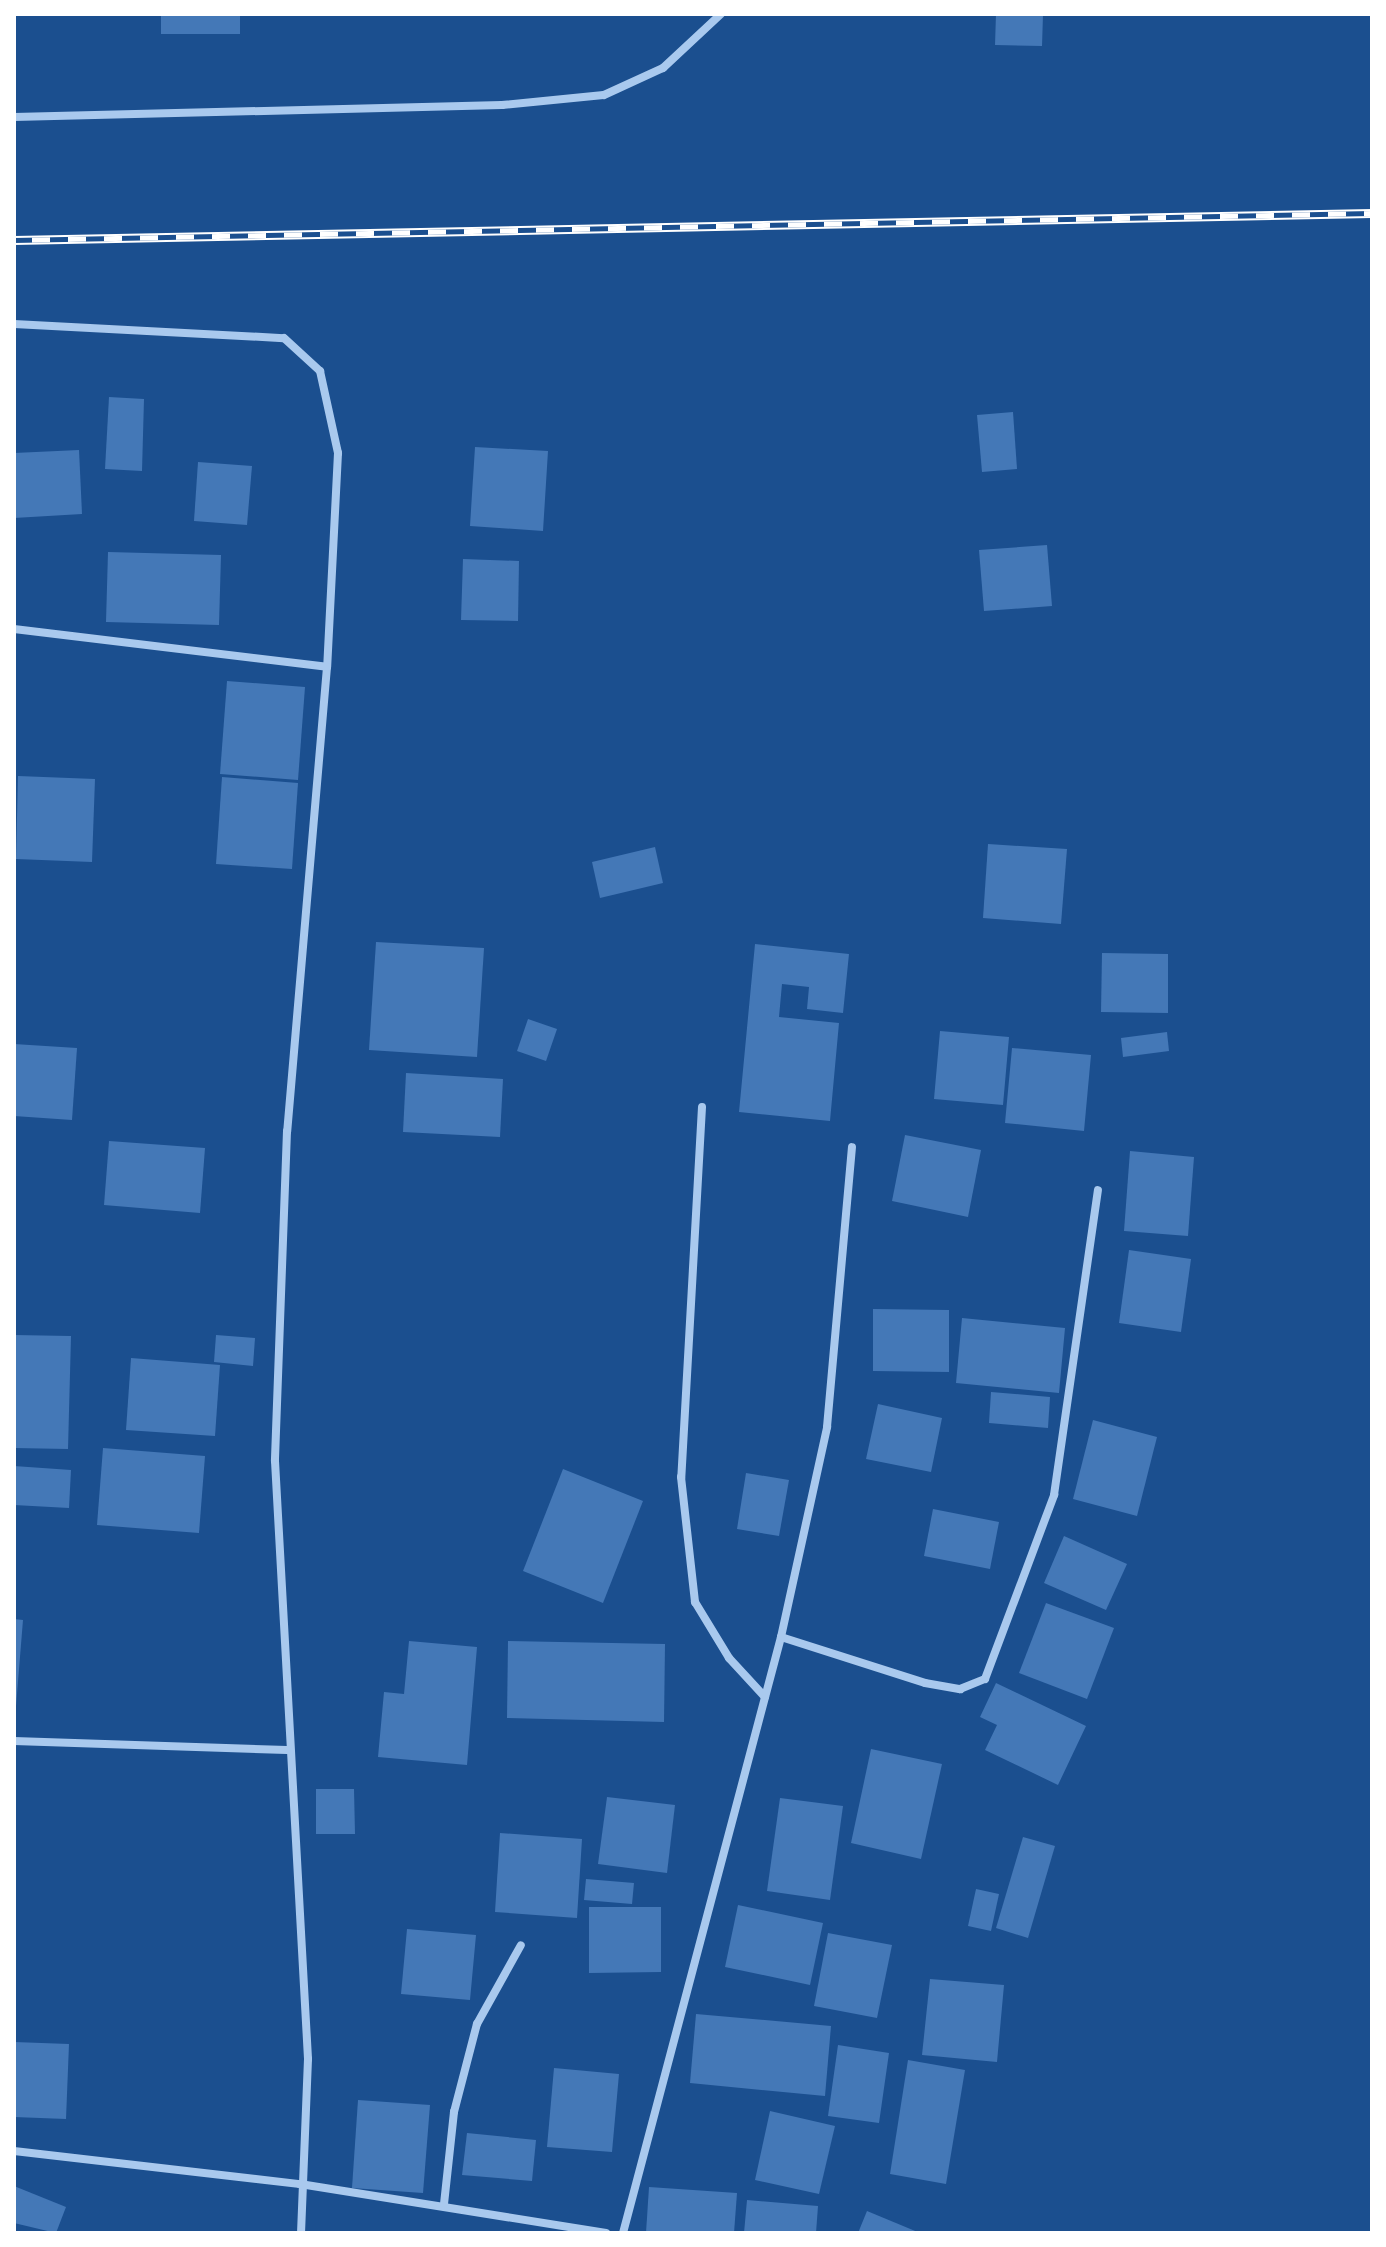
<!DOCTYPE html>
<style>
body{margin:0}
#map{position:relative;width:1386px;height:2247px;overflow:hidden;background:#1b4f8f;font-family:Figtree,sans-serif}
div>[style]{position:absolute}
.building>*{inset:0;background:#4478b7}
.street>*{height:8px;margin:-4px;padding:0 4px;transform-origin:4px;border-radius:4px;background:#a9c9ee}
.rail>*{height:9px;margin-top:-4.5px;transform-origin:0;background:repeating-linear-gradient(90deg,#1b4f8f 0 18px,#fff 0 36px);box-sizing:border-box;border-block:2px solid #fff}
span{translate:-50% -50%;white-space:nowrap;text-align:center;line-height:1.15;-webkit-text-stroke:7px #1b4f8f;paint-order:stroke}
.frame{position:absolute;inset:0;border:16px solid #fff;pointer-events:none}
</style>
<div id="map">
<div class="building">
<i style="clip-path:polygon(161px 14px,240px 14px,240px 34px,161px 34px)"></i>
<i style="clip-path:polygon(996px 14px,1043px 14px,1042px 46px,995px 45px)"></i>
<i style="clip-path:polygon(109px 397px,144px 399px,142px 471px,105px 469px)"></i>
<i style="clip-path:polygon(1013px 412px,1017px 469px,982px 472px,977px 415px)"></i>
<i style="clip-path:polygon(475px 447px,548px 451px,543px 531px,470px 526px)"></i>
<i style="clip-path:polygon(79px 450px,82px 514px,14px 518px,14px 453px)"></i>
<i style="clip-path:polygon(198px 462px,252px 466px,247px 525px,194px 521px)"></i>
<i style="clip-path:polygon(1047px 545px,1052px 606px,984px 611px,979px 550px)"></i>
<i style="clip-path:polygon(108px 552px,221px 555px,219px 625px,106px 622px)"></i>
<i style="clip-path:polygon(463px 559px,519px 561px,518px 621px,461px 620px)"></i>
<i style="clip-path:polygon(227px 681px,305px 687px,298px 780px,220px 774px)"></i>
<i style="clip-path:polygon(18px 776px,95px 779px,92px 862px,16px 859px)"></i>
<i style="clip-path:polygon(222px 777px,298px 783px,292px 869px,216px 864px)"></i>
<i style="clip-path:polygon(988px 844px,1067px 849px,1061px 924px,983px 918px)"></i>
<i style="clip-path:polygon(655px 847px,663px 883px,600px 898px,592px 862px)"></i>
<i style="clip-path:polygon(376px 942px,484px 948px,477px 1057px,369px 1050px)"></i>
<i style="clip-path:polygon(755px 944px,849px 954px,843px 1013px,807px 1009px,809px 987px,782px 984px,779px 1017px,839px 1023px,830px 1121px,739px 1112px)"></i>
<i style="clip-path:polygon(1102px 953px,1168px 954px,1168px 1013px,1101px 1012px)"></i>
<i style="clip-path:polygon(528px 1019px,557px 1029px,546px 1061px,517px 1051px)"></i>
<i style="clip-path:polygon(940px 1031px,1009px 1037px,1003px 1105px,934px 1099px)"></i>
<i style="clip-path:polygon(1167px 1032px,1169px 1051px,1123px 1057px,1121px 1038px)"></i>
<i style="clip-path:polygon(14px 1044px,77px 1048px,72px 1120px,14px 1116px)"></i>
<i style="clip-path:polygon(1012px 1048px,1091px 1055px,1084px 1131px,1005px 1123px)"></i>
<i style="clip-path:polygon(406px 1073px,503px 1079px,500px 1137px,403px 1132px)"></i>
<i style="clip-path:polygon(905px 1135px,981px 1150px,968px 1217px,892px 1201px)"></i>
<i style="clip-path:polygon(109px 1141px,205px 1148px,200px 1213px,104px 1205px)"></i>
<i style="clip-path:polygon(1130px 1151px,1194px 1157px,1188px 1236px,1124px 1231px)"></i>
<i style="clip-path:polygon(1129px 1250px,1191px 1259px,1181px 1332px,1119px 1323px)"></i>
<i style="clip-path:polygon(873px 1309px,949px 1310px,949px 1372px,873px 1371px)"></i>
<i style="clip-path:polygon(962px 1318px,1065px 1328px,1059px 1393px,956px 1383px)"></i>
<i style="clip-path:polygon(14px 1335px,71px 1336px,68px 1449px,14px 1448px)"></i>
<i style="clip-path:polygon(216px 1335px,255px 1338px,253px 1366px,214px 1362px)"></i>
<i style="clip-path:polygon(131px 1358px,220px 1365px,215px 1436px,126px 1430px)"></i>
<i style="clip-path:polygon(991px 1392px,1050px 1397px,1048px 1428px,989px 1423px)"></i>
<i style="clip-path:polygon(878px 1404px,942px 1418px,931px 1472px,866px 1459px)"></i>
<i style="clip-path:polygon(1093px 1420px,1157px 1437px,1137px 1516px,1073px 1499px)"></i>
<i style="clip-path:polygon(103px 1448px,205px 1456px,199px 1533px,97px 1525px)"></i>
<i style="clip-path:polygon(14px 1466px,71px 1470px,69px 1508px,14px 1505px)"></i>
<i style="clip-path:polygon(563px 1469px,643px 1501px,603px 1603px,523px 1571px)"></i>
<i style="clip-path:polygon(746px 1473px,789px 1480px,779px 1536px,737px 1529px)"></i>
<i style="clip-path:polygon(933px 1509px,999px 1522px,990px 1569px,924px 1556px)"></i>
<i style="clip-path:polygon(1064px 1536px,1127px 1564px,1106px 1610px,1044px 1583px)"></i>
<i style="clip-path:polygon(1046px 1603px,1114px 1628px,1087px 1699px,1019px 1673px)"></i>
<i style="clip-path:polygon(14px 1619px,23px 1620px,16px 1706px,14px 1706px)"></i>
<i style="clip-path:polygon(409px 1641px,477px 1647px,467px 1765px,378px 1757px,384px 1692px,404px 1694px)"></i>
<i style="clip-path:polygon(508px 1641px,665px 1644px,664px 1722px,507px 1718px)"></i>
<i style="clip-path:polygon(996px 1683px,1086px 1726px,1058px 1785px,985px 1750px,997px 1725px,980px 1717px)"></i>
<i style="clip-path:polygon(871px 1749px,942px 1764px,921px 1859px,851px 1843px)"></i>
<i style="clip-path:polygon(316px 1789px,354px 1789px,355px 1834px,316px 1834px)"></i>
<i style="clip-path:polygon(607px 1797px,675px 1805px,667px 1873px,598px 1864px)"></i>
<i style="clip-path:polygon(780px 1798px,843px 1806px,830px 1900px,767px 1891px)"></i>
<i style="clip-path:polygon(500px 1833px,582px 1839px,577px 1918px,495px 1912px)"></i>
<i style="clip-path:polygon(1023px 1837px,1055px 1846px,1028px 1938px,996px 1928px)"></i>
<i style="clip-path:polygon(586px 1879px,634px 1883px,632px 1904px,584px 1900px)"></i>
<i style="clip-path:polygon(976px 1889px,999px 1894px,991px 1931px,968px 1926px)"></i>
<i style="clip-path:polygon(738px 1905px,823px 1923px,810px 1985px,725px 1967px)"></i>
<i style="clip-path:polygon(589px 1907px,661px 1907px,661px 1972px,589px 1973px)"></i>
<i style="clip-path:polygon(407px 1929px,476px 1935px,470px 2000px,401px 1994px)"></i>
<i style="clip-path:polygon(828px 1933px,892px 1945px,877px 2018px,814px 2006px)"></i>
<i style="clip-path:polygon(930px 1979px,1004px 1985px,997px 2062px,922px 2055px)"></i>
<i style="clip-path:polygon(696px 2014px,831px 2026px,825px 2096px,690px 2083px)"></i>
<i style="clip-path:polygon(14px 2042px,69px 2044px,66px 2119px,14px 2117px)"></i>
<i style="clip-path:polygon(838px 2045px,889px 2053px,879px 2123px,828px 2116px)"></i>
<i style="clip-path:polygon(908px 2060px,965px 2070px,946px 2184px,890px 2174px)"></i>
<i style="clip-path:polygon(554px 2068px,619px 2074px,612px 2152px,547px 2147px)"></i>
<i style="clip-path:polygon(358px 2100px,430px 2105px,423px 2193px,352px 2188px)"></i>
<i style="clip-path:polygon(770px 2111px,835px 2126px,819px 2194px,755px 2180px)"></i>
<i style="clip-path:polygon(467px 2133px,536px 2140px,532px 2181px,462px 2175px)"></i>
<i style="clip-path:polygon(14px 2186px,66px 2207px,56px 2233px,14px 2223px)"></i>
<i style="clip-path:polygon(649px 2187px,737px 2193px,734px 2233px,646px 2233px)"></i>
<i style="clip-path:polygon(747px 2200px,818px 2206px,816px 2233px,744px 2233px)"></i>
<i style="clip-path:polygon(867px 2211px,920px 2233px,858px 2233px)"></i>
</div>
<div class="street">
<i style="left:14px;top:117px;width:488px;rotate:-1.4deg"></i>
<i style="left:502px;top:105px;width:102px;rotate:-5.6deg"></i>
<i style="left:604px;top:95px;width:65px;rotate:-24.6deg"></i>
<i style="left:663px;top:68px;width:79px;rotate:-43deg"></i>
<i style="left:14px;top:324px;width:270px;rotate:3deg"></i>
<i style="left:284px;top:338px;width:49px;rotate:42.5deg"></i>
<i style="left:320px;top:371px;width:84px;rotate:77.6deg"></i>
<i style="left:338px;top:453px;width:214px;rotate:92.9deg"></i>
<i style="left:327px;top:667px;width:466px;rotate:94.9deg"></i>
<i style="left:287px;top:1131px;width:330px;rotate:92.1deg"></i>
<i style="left:275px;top:1461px;width:599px;rotate:86.84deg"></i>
<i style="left:308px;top:2059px;width:174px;rotate:92.3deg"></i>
<i style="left:14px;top:629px;width:315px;rotate:6.9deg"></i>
<i style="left:702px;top:1107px;width:371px;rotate:93.2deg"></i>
<i style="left:681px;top:1477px;width:126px;rotate:83.6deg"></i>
<i style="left:695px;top:1602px;width:66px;rotate:58.7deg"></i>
<i style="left:729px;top:1658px;width:53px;rotate:47.3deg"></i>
<i style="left:781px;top:1637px;width:151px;rotate:17.7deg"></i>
<i style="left:925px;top:1683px;width:36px;rotate:10deg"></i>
<i style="left:960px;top:1689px;width:27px;rotate:-22deg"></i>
<i style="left:985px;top:1679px;width:197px;rotate:-69.4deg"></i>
<i style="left:1054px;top:1495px;width:308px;rotate:-81.8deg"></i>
<i style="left:14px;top:1741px;width:273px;rotate:1.9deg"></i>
<i style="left:14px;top:2151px;width:288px;rotate:6.6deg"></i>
<i style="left:300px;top:2184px;width:310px;rotate:9.1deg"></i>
<i style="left:444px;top:2204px;width:93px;rotate:-83.8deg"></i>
<i style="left:454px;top:2112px;width:91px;rotate:-75.4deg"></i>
<i style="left:477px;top:2024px;width:90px;rotate:-60.9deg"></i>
<i style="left:623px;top:2233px;width:617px;rotate:-75.15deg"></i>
<i style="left:781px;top:1637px;width:215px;rotate:-77.6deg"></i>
<i style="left:827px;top:1427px;width:281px;rotate:-84.9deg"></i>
</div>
<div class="rail">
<i style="left:14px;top:240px;width:1358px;rotate:-1.14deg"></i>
</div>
<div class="frame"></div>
</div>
